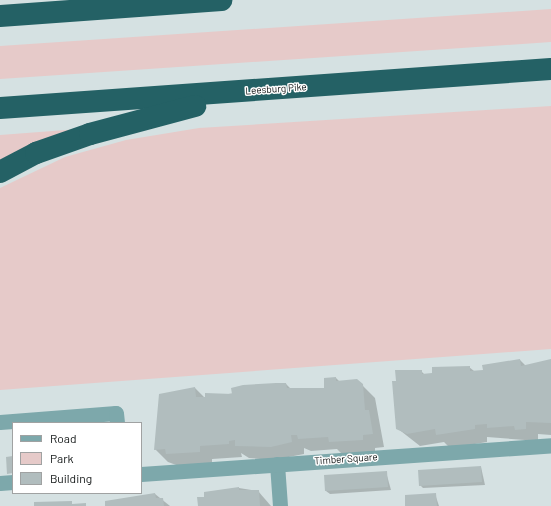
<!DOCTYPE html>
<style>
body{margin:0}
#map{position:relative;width:551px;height:506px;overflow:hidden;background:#d5e1e2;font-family:Barlow,sans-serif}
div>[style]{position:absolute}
.green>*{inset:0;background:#e6cac9}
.shadow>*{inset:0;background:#0003}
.building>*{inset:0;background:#b1bdbe}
.street>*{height:15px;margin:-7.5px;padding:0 7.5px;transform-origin:7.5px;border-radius:7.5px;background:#7da8ab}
.highway>*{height:22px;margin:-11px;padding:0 11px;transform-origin:11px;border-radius:11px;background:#246165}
span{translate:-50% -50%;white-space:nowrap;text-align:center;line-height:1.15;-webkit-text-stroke:3px #fff;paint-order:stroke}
.street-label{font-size:10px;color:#121616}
.legend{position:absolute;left:12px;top:422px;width:130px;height:72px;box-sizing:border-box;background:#fff;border:1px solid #a0a2a2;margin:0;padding:5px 7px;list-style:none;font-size:12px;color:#121616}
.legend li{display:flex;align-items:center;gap:8px;height:20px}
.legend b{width:20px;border:1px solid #a0a2a2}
</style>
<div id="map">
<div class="green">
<i style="clip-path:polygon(551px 9px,551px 42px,0 79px,0 46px)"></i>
<i style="clip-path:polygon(551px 106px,551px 349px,0 390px,0 188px,65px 157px,126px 140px,199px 128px)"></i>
<i style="clip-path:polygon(79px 129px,0 163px,0 135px)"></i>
</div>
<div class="shadow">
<i style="clip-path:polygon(520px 360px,527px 367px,551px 360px,551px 435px,538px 434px,538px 441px,487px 437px,487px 442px,450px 448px,444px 442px,420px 446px,397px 428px,397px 382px,421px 371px,425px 375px,469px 367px,474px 371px,484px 371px)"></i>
<i style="clip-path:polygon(336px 378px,340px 382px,362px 385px,375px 398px,384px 447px,375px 448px,375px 452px,342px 454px,337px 449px,311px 451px,304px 448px,304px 454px,273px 460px,249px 458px,241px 453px,242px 457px,212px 459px,212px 464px,179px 466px,168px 462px,155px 449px,195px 388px,205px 398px,286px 384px,291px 389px,325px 389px)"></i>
<i style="clip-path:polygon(481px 467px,485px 485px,423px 488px,420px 485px)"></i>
<i style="clip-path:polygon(386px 472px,391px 490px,330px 494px,326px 491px,325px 476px)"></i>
<i style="clip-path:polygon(239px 488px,258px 491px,271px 506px,199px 506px,205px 498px)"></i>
<i style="clip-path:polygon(155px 494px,170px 506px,106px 506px)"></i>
<i style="clip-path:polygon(435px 494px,439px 506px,406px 506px)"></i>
</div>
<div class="building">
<i style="clip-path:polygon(520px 359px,521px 366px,551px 359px,551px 423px,526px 422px,526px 429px,515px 430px,514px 426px,487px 428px,487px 424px,475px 425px,475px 429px,436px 435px,435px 429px,407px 434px,396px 429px,392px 381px,396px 381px,395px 370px,422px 370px,422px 374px,432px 373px,432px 367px,470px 366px,470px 371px,483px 370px,482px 365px)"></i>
<i style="clip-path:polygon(336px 377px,336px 381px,357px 379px,363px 384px,365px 410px,369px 410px,373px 434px,363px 435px,363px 440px,329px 442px,328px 437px,298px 439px,297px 435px,291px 435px,292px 442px,271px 447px,235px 446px,235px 440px,229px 441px,229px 444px,200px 446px,200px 452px,166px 454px,165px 449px,154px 450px,159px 394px,195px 387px,196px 397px,205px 397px,205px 393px,232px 394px,231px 388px,243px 385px,276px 383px,286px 383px,287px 388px,324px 388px,324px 378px)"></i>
<i style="clip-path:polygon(13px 456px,13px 473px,7px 474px,6px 457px)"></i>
<i style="clip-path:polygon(481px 466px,482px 482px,419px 486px,418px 470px)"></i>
<i style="clip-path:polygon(387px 471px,388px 487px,325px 491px,324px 475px)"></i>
<i style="clip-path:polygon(239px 487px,239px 490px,259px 490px,260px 506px,198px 506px,197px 497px,204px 497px,204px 492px)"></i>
<i style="clip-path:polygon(155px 493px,156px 498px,163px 498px,164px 506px,105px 506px,105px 501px)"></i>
<i style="clip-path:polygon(436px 493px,437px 506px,405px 506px,405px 495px)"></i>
<i style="clip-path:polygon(72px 501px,72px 504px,86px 503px,86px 506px,34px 506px,34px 502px)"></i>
</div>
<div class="street">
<i style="left:0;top:422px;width:116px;rotate:-4.4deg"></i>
<i style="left:116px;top:413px;width:10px;rotate:84deg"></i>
<i style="left:277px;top:464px;width:42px;rotate:85.9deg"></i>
<i style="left:141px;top:474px;width:411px;rotate:-4deg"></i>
<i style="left:0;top:483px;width:13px;rotate:-4deg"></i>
</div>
<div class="highway">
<i style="left:0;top:16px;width:222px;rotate:-4.1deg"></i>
<i style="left:0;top:108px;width:552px;rotate:-4.05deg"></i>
<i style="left:0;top:172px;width:41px;rotate:-27.8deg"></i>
<i style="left:36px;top:153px;width:57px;rotate:-19.4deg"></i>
<i style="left:90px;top:134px;width:109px;rotate:-14.9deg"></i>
</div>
<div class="street-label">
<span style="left:276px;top:89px;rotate:-4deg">Leesburg Pike</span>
<span style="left:346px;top:459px;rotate:-4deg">Timber Square</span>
</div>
<ul class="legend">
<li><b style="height:5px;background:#7da8ab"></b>Road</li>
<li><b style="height:11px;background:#e6cac9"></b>Park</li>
<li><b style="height:11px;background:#b1bdbe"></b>Building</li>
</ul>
</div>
